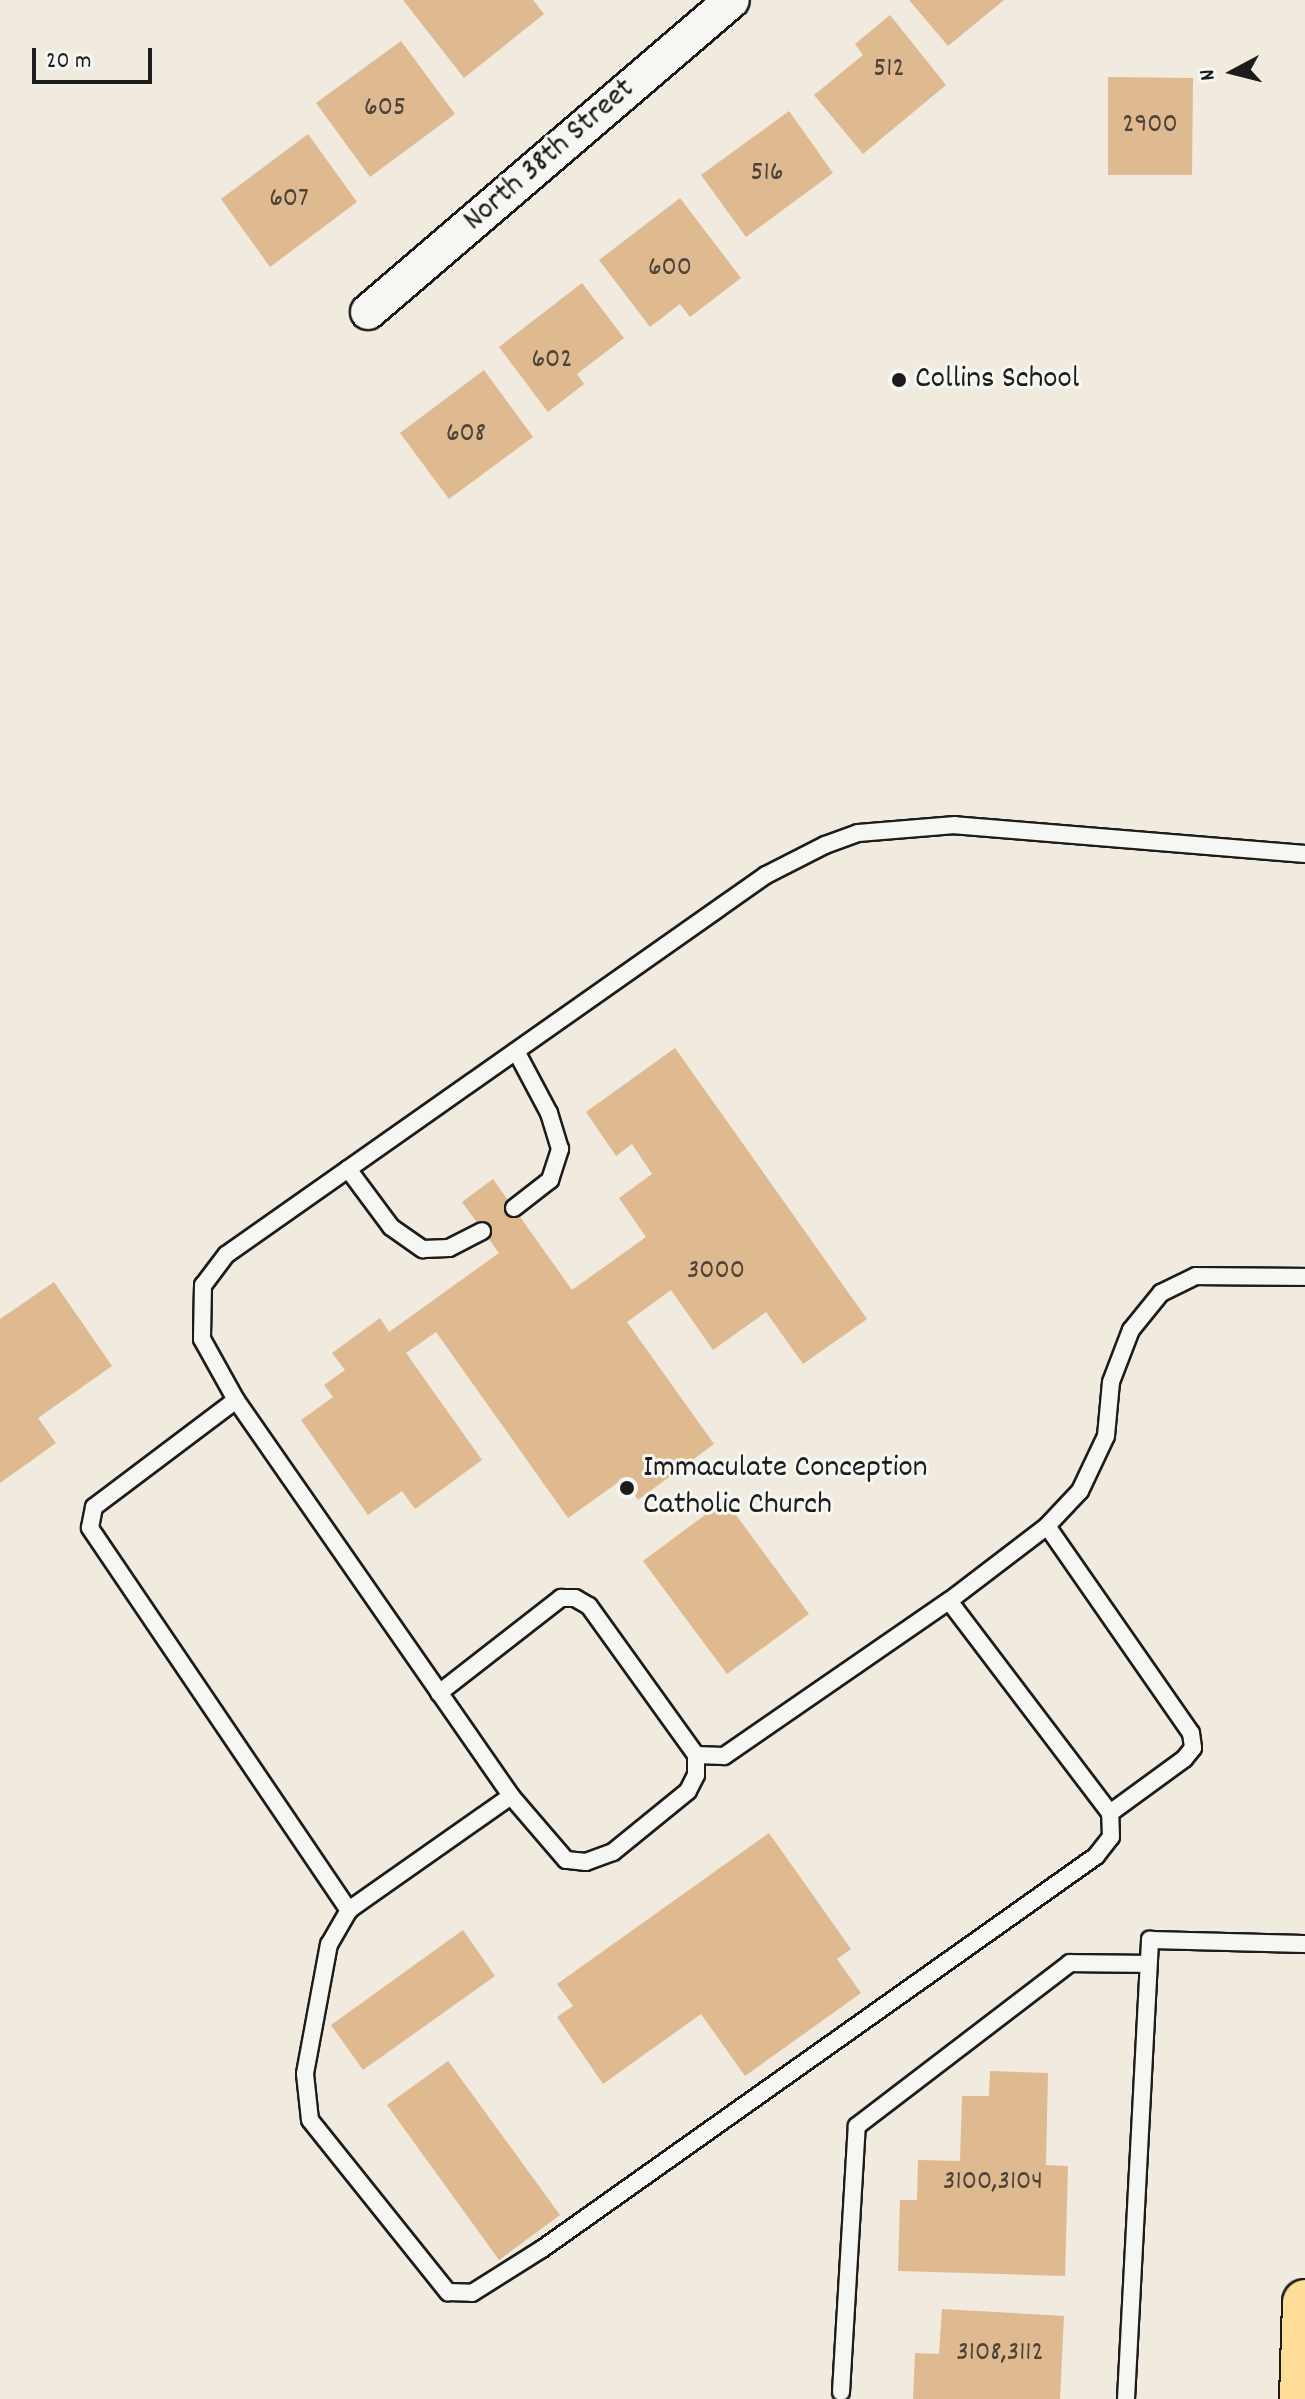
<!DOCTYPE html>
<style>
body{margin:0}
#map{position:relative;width:1305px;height:2399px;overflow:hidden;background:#f1eade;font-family:Dekko,sans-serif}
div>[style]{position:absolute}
.building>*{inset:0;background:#dfb990}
.roads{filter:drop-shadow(2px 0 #1c1c1c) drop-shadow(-2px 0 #1c1c1c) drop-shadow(0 2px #1c1c1c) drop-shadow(0 -2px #1c1c1c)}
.lane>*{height:16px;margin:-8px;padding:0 8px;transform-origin:8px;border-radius:8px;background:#f6f6f2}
.street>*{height:34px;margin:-17px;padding:0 17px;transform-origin:17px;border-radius:17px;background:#f6f6f2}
.primary>*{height:44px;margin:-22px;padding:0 22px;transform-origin:22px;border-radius:22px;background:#fedd96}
.dots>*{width:22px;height:22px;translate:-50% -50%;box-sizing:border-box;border:4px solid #f6f6f2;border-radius:50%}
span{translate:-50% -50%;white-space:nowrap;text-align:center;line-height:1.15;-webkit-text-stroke:6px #f6f6f2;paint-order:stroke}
.number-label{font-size:28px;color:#4d4339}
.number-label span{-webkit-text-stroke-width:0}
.street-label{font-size:32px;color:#1c1c1c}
.poi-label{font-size:32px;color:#1c1c1c}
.left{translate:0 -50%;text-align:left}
.north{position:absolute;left:1193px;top:32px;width:80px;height:80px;-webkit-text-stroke:6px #f6f6f2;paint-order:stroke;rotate:263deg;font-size:22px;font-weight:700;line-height:32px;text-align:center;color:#1c1c1c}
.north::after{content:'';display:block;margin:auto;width:28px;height:36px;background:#1c1c1c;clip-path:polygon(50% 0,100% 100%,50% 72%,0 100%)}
.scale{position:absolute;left:32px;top:48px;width:120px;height:36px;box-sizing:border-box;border:4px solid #1c1c1c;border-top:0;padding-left:10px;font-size:24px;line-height:28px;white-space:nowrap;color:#1c1c1c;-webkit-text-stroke:6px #f6f6f2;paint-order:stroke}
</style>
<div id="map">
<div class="building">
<i style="clip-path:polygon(403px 0,533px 0,544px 14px,464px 78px)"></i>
<i style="clip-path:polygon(909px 0,1004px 0,948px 46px)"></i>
<i style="clip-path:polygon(890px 15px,946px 85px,863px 154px,814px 95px,863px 55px,855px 44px)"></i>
<i style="clip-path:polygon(401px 41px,455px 114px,370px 177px,316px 103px)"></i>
<i style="clip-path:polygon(1108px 77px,1193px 78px,1192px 175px,1108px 175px)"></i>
<i style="clip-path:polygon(789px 111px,833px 173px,746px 237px,701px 175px)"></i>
<i style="clip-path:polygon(308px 134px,357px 202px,270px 267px,221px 199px)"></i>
<i style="clip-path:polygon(680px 198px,741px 278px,690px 317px,680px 304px,650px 327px,599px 260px)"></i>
<i style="clip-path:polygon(582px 283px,624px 338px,577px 374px,584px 384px,548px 412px,499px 347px)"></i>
<i style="clip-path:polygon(484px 370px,533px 437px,449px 499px,400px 433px)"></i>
<i style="clip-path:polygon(675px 1048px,867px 1319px,803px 1364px,766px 1312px,713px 1350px,671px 1290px,627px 1322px,714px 1444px,638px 1500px,623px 1479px,568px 1518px,436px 1332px,406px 1353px,482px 1460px,415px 1509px,402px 1491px,368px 1515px,301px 1420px,333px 1397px,324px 1385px,345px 1370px,332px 1353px,380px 1318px,389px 1332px,499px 1253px,462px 1202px,493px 1179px,572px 1290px,646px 1237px,619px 1198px,652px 1174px,632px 1144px,616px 1156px,586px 1112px)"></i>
<i style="clip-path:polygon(54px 1282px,112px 1366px,38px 1418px,56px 1443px,0 1483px,0 1319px)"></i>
<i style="clip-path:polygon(725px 1500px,809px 1614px,727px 1674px,643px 1561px)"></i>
<i style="clip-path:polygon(769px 1833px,851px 1949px,837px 1959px,861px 1993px,745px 2076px,701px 2014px,603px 2084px,557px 2017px,573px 2006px,557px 1984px)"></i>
<i style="clip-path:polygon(463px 1930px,495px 1976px,363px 2070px,331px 2025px)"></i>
<i style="clip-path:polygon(448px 2061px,560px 2215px,499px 2260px,387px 2105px)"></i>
<i style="clip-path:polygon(990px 2071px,1048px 2073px,1046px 2165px,1068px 2166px,1065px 2276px,898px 2271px,900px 2200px,917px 2200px,918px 2160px,960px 2161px,962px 2096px,989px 2096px)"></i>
<i style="clip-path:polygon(942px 2309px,1064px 2316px,1060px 2399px,913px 2399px,915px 2353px,939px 2354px)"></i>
</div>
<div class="roads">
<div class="lane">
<i style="left:1305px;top:854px;width:351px;rotate:-175.3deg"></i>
<i style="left:955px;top:825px;width:97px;rotate:175.3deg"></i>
<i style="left:858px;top:833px;width:35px;rotate:160deg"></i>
<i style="left:825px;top:845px;width:66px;rotate:153deg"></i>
<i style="left:766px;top:875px;width:660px;rotate:144.87deg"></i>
<i style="left:226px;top:1255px;width:38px;rotate:127deg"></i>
<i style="left:203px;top:1285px;width:54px;rotate:91.1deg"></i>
<i style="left:202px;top:1339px;width:70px;rotate:60.9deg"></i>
<i style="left:236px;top:1400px;width:482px;rotate:55.2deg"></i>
<i style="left:511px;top:1796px;width:198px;rotate:144.9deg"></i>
<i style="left:349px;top:1910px;width:39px;rotate:120deg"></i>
<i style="left:329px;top:1944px;width:132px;rotate:100.5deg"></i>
<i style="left:305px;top:2074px;width:46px;rotate:83.8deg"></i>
<i style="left:310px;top:2120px;width:221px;rotate:51.3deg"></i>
<i style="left:448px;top:2292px;width:24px;rotate:2deg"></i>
<i style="left:472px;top:2293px;width:83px;rotate:-32.2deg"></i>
<i style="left:542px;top:2249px;width:679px;rotate:-35.35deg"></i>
<i style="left:1096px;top:1856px;width:24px;rotate:-52deg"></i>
<i style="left:1111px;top:1837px;width:24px;rotate:-92deg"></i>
<i style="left:1110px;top:1813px;width:266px;rotate:-127.2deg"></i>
<i style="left:949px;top:1601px;width:123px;rotate:-37.4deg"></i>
<i style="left:1047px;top:1526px;width:48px;rotate:-46.7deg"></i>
<i style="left:1080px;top:1491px;width:61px;rotate:-64.7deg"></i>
<i style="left:1106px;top:1436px;width:54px;rotate:-84.7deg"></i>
<i style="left:1111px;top:1382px;width:56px;rotate:-69deg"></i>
<i style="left:1131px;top:1330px;width:48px;rotate:-51deg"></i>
<i style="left:1161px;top:1293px;width:39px;rotate:-26deg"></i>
<i style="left:1196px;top:1276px;width:109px;rotate:0.5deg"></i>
<i style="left:348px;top:1169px;width:72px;rotate:53.4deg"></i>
<i style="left:391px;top:1227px;width:39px;rotate:35deg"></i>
<i style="left:423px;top:1249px;width:26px;rotate:-2deg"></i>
<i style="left:449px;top:1248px;width:37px;rotate:-27deg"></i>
<i style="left:514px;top:1208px;width:46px;rotate:-37.9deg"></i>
<i style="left:550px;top:1180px;width:33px;rotate:-72deg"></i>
<i style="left:560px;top:1149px;width:38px;rotate:-107deg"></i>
<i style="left:549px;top:1113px;width:70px;rotate:-118deg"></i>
<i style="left:236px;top:1400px;width:178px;rotate:143deg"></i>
<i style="left:94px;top:1507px;width:21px;rotate:101deg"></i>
<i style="left:90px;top:1528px;width:462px;rotate:55.9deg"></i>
<i style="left:1047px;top:1526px;width:252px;rotate:55.2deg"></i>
<i style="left:1191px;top:1733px;width:15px;rotate:82deg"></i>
<i style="left:1193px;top:1748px;width:14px;rotate:129deg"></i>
<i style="left:1184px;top:1759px;width:92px;rotate:143.9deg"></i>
<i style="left:439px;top:1693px;width:155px;rotate:-37.9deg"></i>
<i style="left:561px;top:1598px;width:14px"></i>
<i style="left:575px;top:1598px;width:16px;rotate:30deg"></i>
<i style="left:589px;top:1606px;width:183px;rotate:54.3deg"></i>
<i style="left:696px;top:1755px;width:20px;rotate:90deg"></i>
<i style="left:696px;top:1775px;width:18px;rotate:117deg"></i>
<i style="left:688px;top:1791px;width:97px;rotate:140.9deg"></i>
<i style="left:613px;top:1852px;width:29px;rotate:160deg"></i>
<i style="left:586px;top:1862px;width:20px;rotate:-174deg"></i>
<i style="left:566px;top:1860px;width:84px;rotate:-130.7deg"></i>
<i style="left:696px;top:1755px;width:28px;rotate:2deg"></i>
<i style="left:724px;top:1756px;width:273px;rotate:-34.6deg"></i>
<i style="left:841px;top:2392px;width:266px;rotate:-86.6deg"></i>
<i style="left:857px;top:2126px;width:268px;rotate:-37.4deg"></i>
<i style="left:1070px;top:1963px;width:78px;rotate:0.7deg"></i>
<i style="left:1126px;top:2399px;width:460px;rotate:-87deg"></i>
<i style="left:1150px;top:1940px;width:155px;rotate:1.5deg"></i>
</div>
<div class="street">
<i style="left:368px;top:312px;width:479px;rotate:-40.6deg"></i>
</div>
<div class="primary">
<i style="left:1302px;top:2399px;width:97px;rotate:-88.2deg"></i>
</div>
</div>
<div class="dots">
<i style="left:899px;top:380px;background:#1c1c1c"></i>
<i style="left:627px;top:1488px;background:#1c1c1c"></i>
</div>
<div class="number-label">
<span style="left:889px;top:70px">512</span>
<span style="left:385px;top:109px">605</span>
<span style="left:1150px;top:126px">2900</span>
<span style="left:767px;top:174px">516</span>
<span style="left:289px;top:200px">607</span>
<span style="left:670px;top:269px">600</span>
<span style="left:552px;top:361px">602</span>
<span style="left:466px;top:435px">608</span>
<span style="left:716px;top:1272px">3000</span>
<span style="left:993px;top:2183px">3100,3104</span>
<span style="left:1000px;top:2354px">3108,3112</span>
</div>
<div class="street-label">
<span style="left:550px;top:156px;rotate:-41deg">North 38th Street</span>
</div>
<div class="poi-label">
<span class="left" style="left:915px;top:380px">Collins School</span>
<span class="left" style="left:643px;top:1488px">Immaculate Conception<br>Catholic Church</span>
</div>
<div class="north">N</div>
<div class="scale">20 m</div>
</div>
